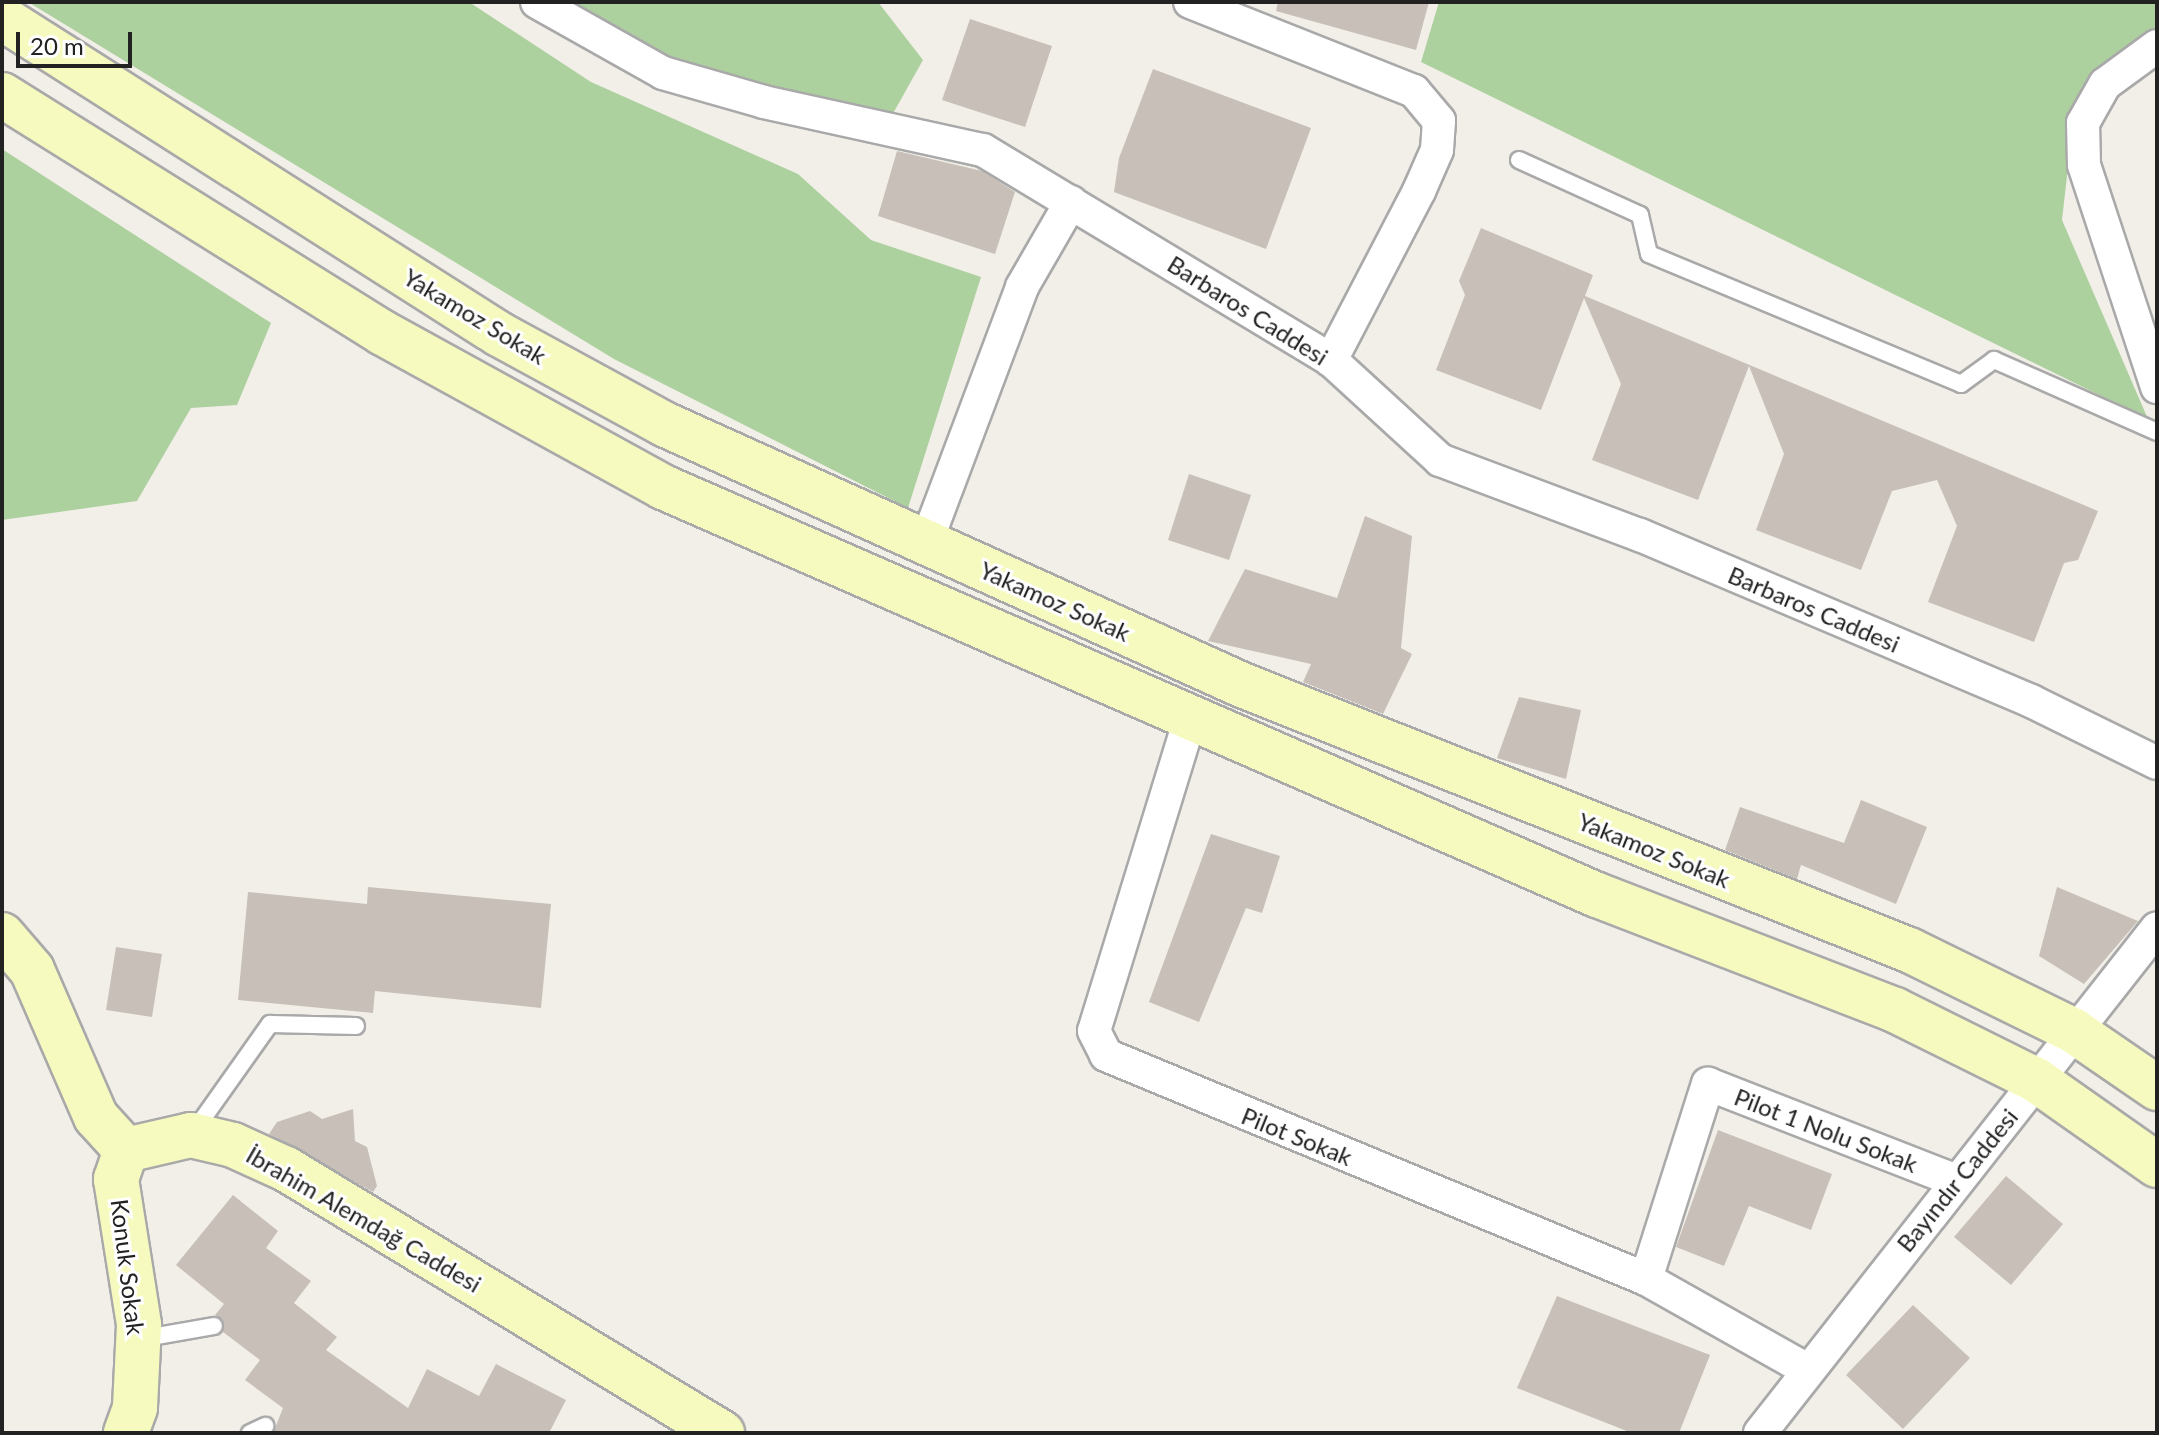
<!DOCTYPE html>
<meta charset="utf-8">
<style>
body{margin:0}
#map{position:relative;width:2159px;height:1435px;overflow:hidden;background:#f2efe9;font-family:Lato,sans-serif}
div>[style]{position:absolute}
.forest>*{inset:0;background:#add19e}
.building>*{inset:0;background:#c7bfb8}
.roads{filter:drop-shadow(2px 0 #a9a9a9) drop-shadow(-2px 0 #a9a9a9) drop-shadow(0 2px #a9a9a9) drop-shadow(0 -2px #a9a9a9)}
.lane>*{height:16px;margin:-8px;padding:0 8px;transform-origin:8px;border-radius:8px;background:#fff}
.street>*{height:32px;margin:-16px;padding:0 16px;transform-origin:16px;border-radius:16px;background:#fff}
.secondary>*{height:44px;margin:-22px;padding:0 22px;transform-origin:22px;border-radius:22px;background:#f7fabf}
span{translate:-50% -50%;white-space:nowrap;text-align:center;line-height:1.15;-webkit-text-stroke:6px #fff;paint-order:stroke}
.street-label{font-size:24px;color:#222}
.frame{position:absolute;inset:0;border:4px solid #222;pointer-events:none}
.scale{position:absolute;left:16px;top:32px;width:116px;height:36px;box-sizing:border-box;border:4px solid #222;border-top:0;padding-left:10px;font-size:24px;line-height:28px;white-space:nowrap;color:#222;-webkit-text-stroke:6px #fff;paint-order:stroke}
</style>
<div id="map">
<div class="forest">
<i style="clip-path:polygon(28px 2px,469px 2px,591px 82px,798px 174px,871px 240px,981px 277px,908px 508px,614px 359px)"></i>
<i style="clip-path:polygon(553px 2px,878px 2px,923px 60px,891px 117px,732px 106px)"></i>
<i style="clip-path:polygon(1439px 2px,2157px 2px,2157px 57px,2072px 132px,2062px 220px,2148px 419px,1421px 62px)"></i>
<i style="clip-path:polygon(2px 149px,271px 323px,237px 405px,191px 408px,137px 501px,2px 520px)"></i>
</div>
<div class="building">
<i style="clip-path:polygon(1278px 2px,1429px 2px,1416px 50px,1276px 11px)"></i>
<i style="clip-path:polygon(970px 19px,1052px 46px,1025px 127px,942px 100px)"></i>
<i style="clip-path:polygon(1153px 69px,1311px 128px,1266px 249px,1114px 192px,1119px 158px)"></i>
<i style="clip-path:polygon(897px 151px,982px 171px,1015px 192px,995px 254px,878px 216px)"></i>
<i style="clip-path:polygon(1481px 228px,1593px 275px,1585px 296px,2098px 511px,2078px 560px,2064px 563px,2034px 642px,1928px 602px,1957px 526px,1937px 480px,1892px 491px,1861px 570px,1756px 530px,1784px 454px,1749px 366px,1698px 500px,1592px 460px,1621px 384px,1584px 298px,1541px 410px,1436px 370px,1465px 295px,1459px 281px)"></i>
<i style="clip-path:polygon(1189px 474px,1251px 495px,1229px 560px,1168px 540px)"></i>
<i style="clip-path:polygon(1365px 516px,1412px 536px,1401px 648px,1412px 654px,1383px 714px,1303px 682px,1311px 664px,1208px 641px,1245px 569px,1337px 598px)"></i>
<i style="clip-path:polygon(1519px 697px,1581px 710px,1566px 779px,1497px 758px)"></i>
<i style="clip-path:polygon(1861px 800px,1927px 827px,1896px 904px,1801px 865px,1797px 879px,1725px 850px,1740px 807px,1844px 843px)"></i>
<i style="clip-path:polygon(1211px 834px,1280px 856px,1262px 913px,1246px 908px,1199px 1022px,1149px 1002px)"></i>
<i style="clip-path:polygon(368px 887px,551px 904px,541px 1008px,375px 991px,373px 1013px,238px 1000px,248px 892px,367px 904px)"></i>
<i style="clip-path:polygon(2057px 887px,2138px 921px,2084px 984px,2039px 956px)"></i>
<i style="clip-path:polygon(116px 947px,162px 954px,152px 1017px,106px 1010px)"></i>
<i style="clip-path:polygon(353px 1109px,355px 1141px,367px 1147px,377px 1186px,373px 1192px,269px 1134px,277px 1122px,310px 1111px,322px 1119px)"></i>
<i style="clip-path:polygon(1718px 1130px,1832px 1174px,1811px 1230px,1749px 1206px,1724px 1266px,1676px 1247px)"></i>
<i style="clip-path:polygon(2006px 1176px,2063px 1224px,2011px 1285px,1954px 1237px)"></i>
<i style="clip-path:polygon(233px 1195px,278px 1231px,266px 1248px,311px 1281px,294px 1303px,337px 1337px,326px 1350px,408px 1408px,427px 1369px,479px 1396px,496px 1364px,566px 1400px,549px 1433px,273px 1433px,283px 1408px,245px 1380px,260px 1360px,223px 1332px,223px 1320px,215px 1315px,224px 1304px,176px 1265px)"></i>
<i style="clip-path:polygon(1557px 1296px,1710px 1355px,1679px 1433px,1632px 1433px,1517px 1388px)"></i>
<i style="clip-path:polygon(1913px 1305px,1970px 1358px,1903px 1429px,1846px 1375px)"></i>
</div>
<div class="roads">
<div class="lane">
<i style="left:1519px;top:160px;width:133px;rotate:24.4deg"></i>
<i style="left:1640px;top:215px;width:40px;rotate:77deg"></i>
<i style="left:1649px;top:254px;width:338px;rotate:22.6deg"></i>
<i style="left:1961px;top:384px;width:41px;rotate:-36deg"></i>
<i style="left:1994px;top:360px;width:178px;rotate:23.8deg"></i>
<i style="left:192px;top:1134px;width:135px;rotate:-54.7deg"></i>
<i style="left:270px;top:1024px;width:86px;rotate:1.3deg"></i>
<i style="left:140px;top:1339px;width:75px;rotate:-10deg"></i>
<i style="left:250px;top:1433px;width:17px;rotate:-25deg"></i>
</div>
<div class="street">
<i style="left:537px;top:2px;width:145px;rotate:29.4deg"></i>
<i style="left:663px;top:73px;width:105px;rotate:16deg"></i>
<i style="left:764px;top:102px;width:224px;rotate:12.4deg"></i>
<i style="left:983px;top:150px;width:406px;rotate:31.1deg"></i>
<i style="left:1331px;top:360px;width:148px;rotate:42.5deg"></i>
<i style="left:1440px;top:460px;width:214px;rotate:20.6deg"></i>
<i style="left:1640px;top:535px;width:425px;rotate:23deg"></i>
<i style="left:2031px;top:701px;width:140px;rotate:26.2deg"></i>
<i style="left:1190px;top:2px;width:241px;rotate:21.7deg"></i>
<i style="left:1414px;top:91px;width:39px;rotate:50deg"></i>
<i style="left:1439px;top:121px;width:29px;rotate:94deg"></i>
<i style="left:1437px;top:150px;width:45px;rotate:113.7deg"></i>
<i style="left:1419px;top:191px;width:191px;rotate:117.5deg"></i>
<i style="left:2157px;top:46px;width:64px;rotate:143.8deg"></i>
<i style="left:2105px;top:84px;width:45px;rotate:119.4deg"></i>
<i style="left:2083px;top:123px;width:42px;rotate:88.6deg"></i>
<i style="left:2084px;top:165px;width:234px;rotate:71.8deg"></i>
<i style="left:926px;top:543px;width:273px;rotate:-69.4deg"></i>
<i style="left:1022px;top:287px;width:98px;rotate:-60deg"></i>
<i style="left:1190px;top:719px;width:326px;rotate:107.1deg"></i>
<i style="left:1094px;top:1031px;width:27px;rotate:63deg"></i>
<i style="left:1106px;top:1055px;width:585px;rotate:22.53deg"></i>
<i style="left:1646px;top:1279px;width:184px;rotate:29.4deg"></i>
<i style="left:1646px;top:1279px;width:205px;rotate:-72.4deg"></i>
<i style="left:1708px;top:1084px;width:267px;rotate:21.3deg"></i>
<i style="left:1760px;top:1433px;width:642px;rotate:-51.83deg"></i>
</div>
<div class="secondary">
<i style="left:2px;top:18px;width:589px;rotate:32.45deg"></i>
<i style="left:499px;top:334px;width:188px;rotate:28.6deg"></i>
<i style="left:664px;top:424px;width:634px;rotate:24.3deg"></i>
<i style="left:1242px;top:685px;width:718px;rotate:21.67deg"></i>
<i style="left:1909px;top:950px;width:184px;rotate:26.1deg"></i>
<i style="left:2074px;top:1031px;width:101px;rotate:34.5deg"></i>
<i style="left:2px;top:95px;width:449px;rotate:32deg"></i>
<i style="left:383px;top:333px;width:320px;rotate:28.8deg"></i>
<i style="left:663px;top:487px;width:1019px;rotate:23.6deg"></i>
<i style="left:1597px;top:895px;width:319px;rotate:21.1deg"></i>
<i style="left:1895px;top:1010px;width:157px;rotate:26.4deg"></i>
<i style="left:2036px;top:1080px;width:148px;rotate:35.1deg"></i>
<i style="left:2px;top:935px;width:46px;rotate:49.4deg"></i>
<i style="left:32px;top:970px;width:160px;rotate:66.5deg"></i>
<i style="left:96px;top:1117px;width:45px;rotate:47.7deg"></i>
<i style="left:126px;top:1150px;width:67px;rotate:-13deg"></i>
<i style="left:191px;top:1135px;width:43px;rotate:13.4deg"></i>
<i style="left:233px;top:1145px;width:58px;rotate:24.4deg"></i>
<i style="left:286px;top:1169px;width:510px;rotate:31.2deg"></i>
<i style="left:126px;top:1150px;width:31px;rotate:109deg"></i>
<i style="left:116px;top:1179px;width:148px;rotate:81deg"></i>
<i style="left:139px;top:1325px;width:83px;rotate:92.8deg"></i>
<i style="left:135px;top:1408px;width:27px;rotate:110deg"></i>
</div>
</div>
<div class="street-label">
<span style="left:1248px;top:310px;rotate:32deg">Barbaros Caddesi</span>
<span style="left:475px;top:316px;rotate:31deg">Yakamoz Sokak</span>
<span style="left:1055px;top:601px;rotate:24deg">Yakamoz Sokak</span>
<span style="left:1814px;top:609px;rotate:23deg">Barbaros Caddesi</span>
<span style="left:1654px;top:850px;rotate:22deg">Yakamoz Sokak</span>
<span style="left:1826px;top:1130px;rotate:21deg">Pilot 1 Nolu Sokak</span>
<span style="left:1297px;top:1136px;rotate:22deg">Pilot Sokak</span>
<span style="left:1957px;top:1180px;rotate:-51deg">Bayındır Caddesi</span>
<span style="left:364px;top:1219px;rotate:30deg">İbrahim Alemdağ Caddesi</span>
<span style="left:128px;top:1267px;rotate:83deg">Konuk Sokak</span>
</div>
<div class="frame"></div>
<div class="scale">20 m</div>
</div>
